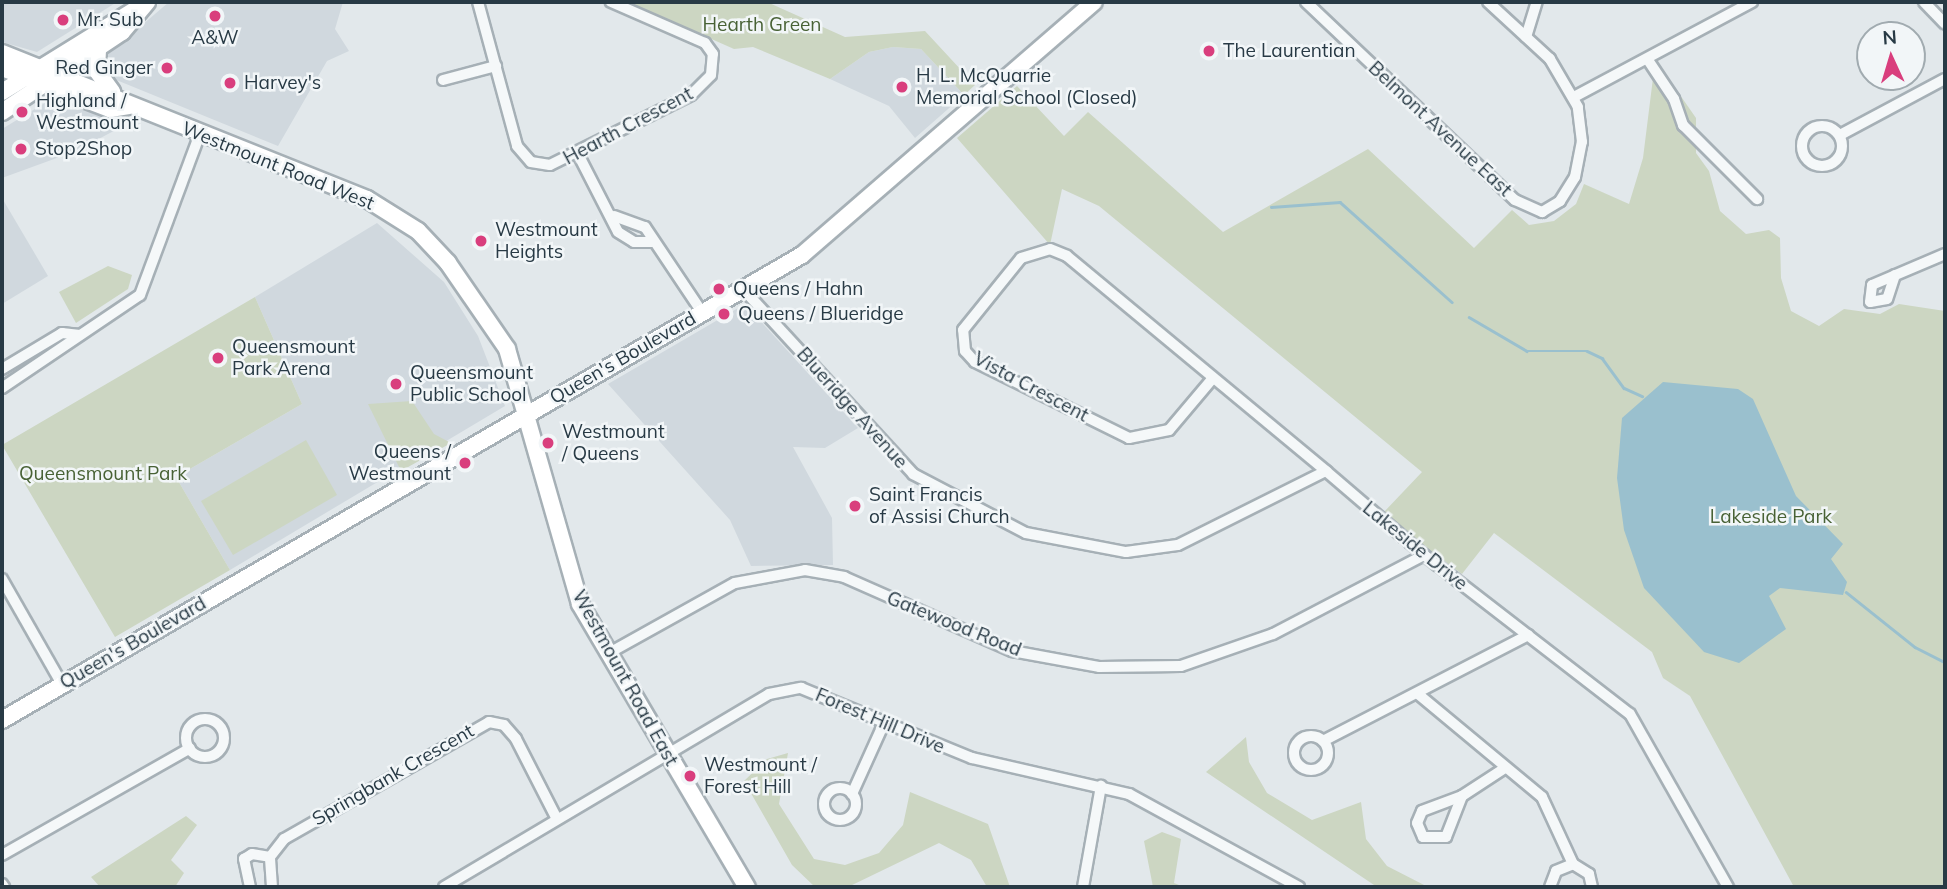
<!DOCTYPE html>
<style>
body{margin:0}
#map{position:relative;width:1947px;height:889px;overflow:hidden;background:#e2e8eb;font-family:Mulish,sans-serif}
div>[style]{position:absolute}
.built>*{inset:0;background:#d0d8de}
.green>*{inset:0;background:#ccd6c2}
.water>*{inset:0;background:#9ac0ce}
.stream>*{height:2.5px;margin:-1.25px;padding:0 1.25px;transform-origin:1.25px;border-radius:1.25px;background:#9ac0ce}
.roads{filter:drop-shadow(2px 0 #a6b0b6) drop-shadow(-2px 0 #a6b0b6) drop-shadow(0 2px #a6b0b6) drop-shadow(0 -2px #a6b0b6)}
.street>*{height:10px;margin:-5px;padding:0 5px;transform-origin:5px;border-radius:5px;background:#f5f8f9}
.street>.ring{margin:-5px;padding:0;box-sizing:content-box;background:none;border:10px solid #f5f8f9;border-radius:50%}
.secondary>*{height:16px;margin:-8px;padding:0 8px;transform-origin:8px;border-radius:8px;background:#fff}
.dots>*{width:19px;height:19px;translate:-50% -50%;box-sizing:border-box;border:4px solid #f2f6f8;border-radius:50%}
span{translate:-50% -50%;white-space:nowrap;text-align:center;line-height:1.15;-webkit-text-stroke:5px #f2f6f8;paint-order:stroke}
.poi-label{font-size:19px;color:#283a45}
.left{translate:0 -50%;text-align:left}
.right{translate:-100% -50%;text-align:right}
.park-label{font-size:19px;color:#486235}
.street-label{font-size:19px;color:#283a45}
.frame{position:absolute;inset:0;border:4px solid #283a45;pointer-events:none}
.north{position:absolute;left:1856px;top:21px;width:70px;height:70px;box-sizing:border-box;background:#f2f6f8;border:2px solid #a1abb0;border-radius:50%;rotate:356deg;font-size:19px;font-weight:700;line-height:28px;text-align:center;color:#283a45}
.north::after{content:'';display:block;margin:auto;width:24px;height:32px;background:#d93e7d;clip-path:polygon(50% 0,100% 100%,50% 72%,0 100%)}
</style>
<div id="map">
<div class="built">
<i style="clip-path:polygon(2px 2px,117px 2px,37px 52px,2px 42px)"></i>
<i style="clip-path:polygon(169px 2px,343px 2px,335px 29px,349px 51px,327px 61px,278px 146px,109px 77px,107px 55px)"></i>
<i style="clip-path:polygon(893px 47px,921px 49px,964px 95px,915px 138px,889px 106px,830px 79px,869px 52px)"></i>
<i style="clip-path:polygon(53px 98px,125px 125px,76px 151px,2px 178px,2px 129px)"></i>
<i style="clip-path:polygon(2px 198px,48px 276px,2px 304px)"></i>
<i style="clip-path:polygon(377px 223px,444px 282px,478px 336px,505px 406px,230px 570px,176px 477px,302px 404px,255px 297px)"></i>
<i style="clip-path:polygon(745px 304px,858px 428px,825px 448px,793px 447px,832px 518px,833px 565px,751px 566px,730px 520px,608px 384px)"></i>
</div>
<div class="green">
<i style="clip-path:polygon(628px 2px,767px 2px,845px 37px,925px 31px,975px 85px,964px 95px,921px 49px,893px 47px,869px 52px,830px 79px,753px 47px,734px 49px)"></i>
<i style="clip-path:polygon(1664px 72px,1696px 118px,1696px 153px,1709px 171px,1720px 211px,1746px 234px,1769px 230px,1780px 238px,1781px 278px,1791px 311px,1819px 326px,1844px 309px,1880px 314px,1899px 304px,1945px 311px,1945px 887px,1794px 887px,1690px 696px,1663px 678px,1652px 652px,1494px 533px,1462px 574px,1432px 552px,1384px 512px,1422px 472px,1099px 206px,1062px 189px,1050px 245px,957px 138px,1017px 86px,1064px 136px,1088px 112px,1223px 232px,1368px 149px,1474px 248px,1512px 210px,1529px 225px,1554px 221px,1576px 204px,1584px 184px,1629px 204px,1643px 158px,1653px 78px)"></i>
<i style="clip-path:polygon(108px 266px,132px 275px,128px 289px,76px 323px,59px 292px)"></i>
<i style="clip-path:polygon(255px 297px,302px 404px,176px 477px,230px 570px,115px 637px,2px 445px)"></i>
<i style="clip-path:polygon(412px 401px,434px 434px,451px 443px,401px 471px,368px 404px)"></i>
<i style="clip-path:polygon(306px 440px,337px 495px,233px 555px,201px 501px)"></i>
<i style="clip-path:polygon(1246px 737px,1249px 762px,1267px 793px,1312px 820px,1361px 802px,1366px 839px,1387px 866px,1428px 887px,1377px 887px,1206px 772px)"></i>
<i style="clip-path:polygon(788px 753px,779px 804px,814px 859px,845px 865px,879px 853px,903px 825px,910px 792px,988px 824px,1010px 887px,987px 887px,971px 860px,939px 843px,848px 887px,815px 887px,792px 865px,744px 781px,767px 759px)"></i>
<i style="clip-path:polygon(186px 816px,197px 825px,171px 860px,184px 873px,175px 887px,100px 887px,91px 877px)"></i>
<i style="clip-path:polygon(1162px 832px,1181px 839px,1174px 883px,1184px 887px,1153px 887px,1144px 841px)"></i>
</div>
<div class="water">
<i style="clip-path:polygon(1663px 382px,1738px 389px,1753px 399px,1796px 496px,1843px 544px,1831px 559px,1847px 582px,1843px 595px,1780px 588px,1769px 596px,1786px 629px,1739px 663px,1704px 652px,1644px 588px,1624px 530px,1617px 478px,1622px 418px)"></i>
</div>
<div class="stream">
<i style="left:1271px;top:207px;width:69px;rotate:-4.1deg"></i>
<i style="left:1340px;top:202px;width:150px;rotate:41.8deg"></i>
<i style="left:1469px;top:317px;width:67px;rotate:30.4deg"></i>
<i style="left:1527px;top:351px;width:60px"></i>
<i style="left:1587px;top:351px;width:17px;rotate:25deg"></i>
<i style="left:1602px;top:358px;width:37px;rotate:54deg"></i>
<i style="left:1624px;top:388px;width:20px;rotate:24deg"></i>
<i style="left:1846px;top:592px;width:88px;rotate:38.6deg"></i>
<i style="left:1915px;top:647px;width:34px;rotate:27deg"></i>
</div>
<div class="roads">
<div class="street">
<i style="left:478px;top:2px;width:149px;rotate:74.8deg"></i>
<i style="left:517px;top:146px;width:21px;rotate:49deg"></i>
<i style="left:531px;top:162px;width:19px;rotate:9deg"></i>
<i style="left:550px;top:165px;width:157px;rotate:-26.4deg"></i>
<i style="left:691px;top:95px;width:28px;rotate:-45deg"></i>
<i style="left:711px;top:75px;width:21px;rotate:-85deg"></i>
<i style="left:713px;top:54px;width:14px;rotate:-126deg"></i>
<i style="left:705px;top:43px;width:103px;rotate:-156.4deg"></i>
<i style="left:1306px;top:2px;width:288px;rotate:43.5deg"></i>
<i style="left:1515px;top:200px;width:30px;rotate:24deg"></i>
<i style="left:1542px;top:212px;width:21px;rotate:-31deg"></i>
<i style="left:1560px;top:201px;width:28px;rotate:-58deg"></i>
<i style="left:1575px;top:177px;width:36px;rotate:-79deg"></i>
<i style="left:1582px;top:142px;width:35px;rotate:-97deg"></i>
<i style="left:1578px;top:107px;width:56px;rotate:-120.3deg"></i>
<i style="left:1550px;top:59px;width:84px;rotate:-137.4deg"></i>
<i style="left:1924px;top:2px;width:30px;rotate:46deg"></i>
<i style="left:1526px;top:37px;width:37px;rotate:-73deg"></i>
<i style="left:1648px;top:60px;width:47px;rotate:56.3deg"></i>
<i style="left:1674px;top:99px;width:28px;rotate:71deg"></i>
<i style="left:1683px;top:125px;width:105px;rotate:45deg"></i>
<i style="left:443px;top:80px;width:55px;rotate:-14.8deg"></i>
<i style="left:1574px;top:97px;width:202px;rotate:-28.1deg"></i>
<i class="ring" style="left:1802px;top:126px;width:30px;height:30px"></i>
<i style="left:1840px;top:135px;width:119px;rotate:-28.1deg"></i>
<i style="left:579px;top:156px;width:85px;rotate:62.8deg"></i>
<i style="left:618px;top:232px;width:19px;rotate:32deg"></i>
<i style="left:634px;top:242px;width:18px"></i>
<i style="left:614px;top:216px;width:33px;rotate:20deg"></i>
<i style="left:645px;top:227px;width:102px;rotate:56.2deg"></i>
<i style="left:1895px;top:275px;width:25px;rotate:108deg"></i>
<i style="left:1887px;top:299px;width:17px;rotate:170deg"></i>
<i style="left:1870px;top:302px;width:17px;rotate:-83deg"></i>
<i style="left:1872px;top:285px;width:79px;rotate:-23deg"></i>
<i style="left:744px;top:290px;width:250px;rotate:47.4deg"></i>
<i style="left:913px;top:474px;width:127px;rotate:27.6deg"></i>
<i style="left:1026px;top:533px;width:102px;rotate:10.8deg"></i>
<i style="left:1126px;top:552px;width:52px;rotate:-7.7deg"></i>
<i style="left:1178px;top:545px;width:165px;rotate:-26.6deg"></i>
<i style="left:2px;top:369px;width:70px;rotate:-31deg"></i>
<i style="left:62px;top:333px;width:18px;rotate:6deg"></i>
<i style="left:1213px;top:378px;width:68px;rotate:130.2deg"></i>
<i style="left:1169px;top:430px;width:41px;rotate:168.7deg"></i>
<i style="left:1129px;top:438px;width:172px;rotate:-153.7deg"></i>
<i style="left:975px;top:362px;width:15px;rotate:-132deg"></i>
<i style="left:965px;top:351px;width:21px;rotate:-95deg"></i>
<i style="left:963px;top:330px;width:92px;rotate:-51.1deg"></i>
<i style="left:1021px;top:258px;width:30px;rotate:-17deg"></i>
<i style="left:1050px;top:249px;width:18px;rotate:22deg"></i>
<i style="left:1067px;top:256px;width:337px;rotate:39.7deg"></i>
<i style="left:1326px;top:471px;width:129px;rotate:40.6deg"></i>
<i style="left:1424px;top:555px;width:260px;rotate:37.7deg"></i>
<i style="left:1630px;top:714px;width:199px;rotate:60.5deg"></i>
<i style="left:2px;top:388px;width:166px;rotate:-34deg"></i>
<i style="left:140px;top:295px;width:172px;rotate:-69.6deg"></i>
<i style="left:2px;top:579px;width:121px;rotate:60.3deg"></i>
<i style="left:609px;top:653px;width:144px;rotate:-29.1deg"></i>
<i style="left:735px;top:583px;width:71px;rotate:-10.5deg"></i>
<i style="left:805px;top:570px;width:40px;rotate:10deg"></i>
<i style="left:844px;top:577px;width:184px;rotate:23.8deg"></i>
<i style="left:1012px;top:651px;width:88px;rotate:10.4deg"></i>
<i style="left:1099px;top:667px;width:82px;rotate:-0.7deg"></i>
<i style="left:1181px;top:666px;width:97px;rotate:-19.2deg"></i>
<i style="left:1273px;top:634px;width:170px;rotate:-27.6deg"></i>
<i style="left:1418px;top:694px;width:161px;rotate:39.7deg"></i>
<i style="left:1542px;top:797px;width:74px;rotate:65.2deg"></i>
<i class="ring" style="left:186px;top:719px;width:28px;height:28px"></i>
<i class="ring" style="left:1294px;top:736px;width:24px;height:24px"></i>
<i style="left:1323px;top:741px;width:231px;rotate:-27.3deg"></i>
<i class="ring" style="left:824px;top:788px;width:22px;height:22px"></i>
<i style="left:852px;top:794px;width:78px;rotate:-65.7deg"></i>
<i style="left:1462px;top:796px;width:44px;rotate:111.3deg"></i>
<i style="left:1446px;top:837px;width:23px;rotate:180deg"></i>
<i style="left:1423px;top:837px;width:15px;rotate:-113deg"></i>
<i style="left:1417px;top:823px;width:13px;rotate:-67deg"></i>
<i style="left:1422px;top:811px;width:43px;rotate:-20.6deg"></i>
<i style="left:1462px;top:796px;width:51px;rotate:-33.1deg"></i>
<i style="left:2px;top:855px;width:216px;rotate:-29.6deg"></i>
<i style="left:2px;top:884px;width:4px;rotate:56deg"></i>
<i style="left:250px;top:887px;width:29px;rotate:-102deg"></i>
<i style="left:244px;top:859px;width:9px;rotate:-32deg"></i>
<i style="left:252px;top:854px;width:18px;rotate:9deg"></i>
<i style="left:272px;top:887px;width:30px;rotate:-94deg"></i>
<i style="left:270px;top:857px;width:23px;rotate:-52deg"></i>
<i style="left:284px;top:839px;width:236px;rotate:-29.7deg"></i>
<i style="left:489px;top:722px;width:15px;rotate:11deg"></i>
<i style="left:504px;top:725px;width:18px;rotate:49deg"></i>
<i style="left:516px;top:739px;width:90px;rotate:62.9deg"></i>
<i style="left:444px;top:887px;width:378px;rotate:-30.7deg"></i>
<i style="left:769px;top:694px;width:33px;rotate:-11deg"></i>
<i style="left:801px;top:688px;width:185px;rotate:22.3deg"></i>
<i style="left:972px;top:758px;width:161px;rotate:12.9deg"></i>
<i style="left:1129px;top:794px;width:194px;rotate:28.7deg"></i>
<i style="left:1083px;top:887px;width:103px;rotate:-79.9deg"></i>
<i style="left:1550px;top:887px;width:17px;rotate:-69deg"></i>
<i style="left:1556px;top:871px;width:18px;rotate:-22deg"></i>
<i style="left:1573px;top:864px;width:19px;rotate:32deg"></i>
<i style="left:1589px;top:874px;width:13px;rotate:77deg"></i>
</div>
<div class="secondary">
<i style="left:98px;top:50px;width:21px;rotate:93deg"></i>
<i style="left:97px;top:71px;width:26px;rotate:54deg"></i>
<i style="left:2px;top:53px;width:393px;rotate:21.8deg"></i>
<i style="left:367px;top:199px;width:60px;rotate:32.1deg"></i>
<i style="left:418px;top:231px;width:44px;rotate:46.8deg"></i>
<i style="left:448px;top:263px;width:104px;rotate:55.5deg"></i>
<i style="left:507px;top:349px;width:265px;rotate:74deg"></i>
<i style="left:580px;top:604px;width:329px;rotate:59.5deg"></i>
<i style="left:2px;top:68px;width:116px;rotate:20.8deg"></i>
<i style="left:110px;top:109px;width:19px;rotate:-9deg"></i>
<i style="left:2px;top:92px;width:160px;rotate:-31.7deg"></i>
<i style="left:2px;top:112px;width:144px;rotate:-33.7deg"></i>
<i style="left:122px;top:32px;width:39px;rotate:-50deg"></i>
<i style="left:2px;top:720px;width:925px;rotate:-30.17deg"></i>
<i style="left:802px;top:255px;width:386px;rotate:-40.9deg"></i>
</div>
</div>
<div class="dots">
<i style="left:215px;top:16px;background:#d93e7d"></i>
<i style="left:63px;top:20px;background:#d93e7d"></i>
<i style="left:1209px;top:51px;background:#d93e7d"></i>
<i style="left:167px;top:68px;background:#d93e7d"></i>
<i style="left:230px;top:83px;background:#d93e7d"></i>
<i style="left:902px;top:87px;background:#d93e7d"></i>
<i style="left:22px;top:112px;background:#d93e7d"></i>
<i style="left:21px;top:149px;background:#d93e7d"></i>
<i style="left:481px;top:241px;background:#d93e7d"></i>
<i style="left:719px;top:289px;background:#d93e7d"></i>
<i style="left:724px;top:314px;background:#d93e7d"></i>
<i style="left:218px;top:358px;background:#d93e7d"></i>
<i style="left:396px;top:384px;background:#d93e7d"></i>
<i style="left:548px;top:443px;background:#d93e7d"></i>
<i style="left:465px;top:463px;background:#d93e7d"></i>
<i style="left:855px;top:506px;background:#d93e7d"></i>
<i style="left:690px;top:776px;background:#d93e7d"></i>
</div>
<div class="poi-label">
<span class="left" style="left:77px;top:20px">Mr. Sub</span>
<span style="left:215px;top:38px">A&amp;W</span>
<span class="left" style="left:1223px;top:51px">The Laurentian</span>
<span class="right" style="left:153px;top:68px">Red Ginger</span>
<span class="left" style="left:916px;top:87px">H. L. McQuarrie<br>Memorial School (Closed)</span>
<span class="left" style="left:244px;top:83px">Harvey's</span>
<span class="left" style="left:36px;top:112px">Highland /<br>Westmount</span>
<span class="left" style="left:35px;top:149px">Stop2Shop</span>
<span class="left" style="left:495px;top:241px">Westmount<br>Heights</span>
<span class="left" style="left:733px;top:289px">Queens / Hahn</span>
<span class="left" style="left:738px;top:314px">Queens / Blueridge</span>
<span class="left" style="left:232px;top:358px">Queensmount<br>Park Arena</span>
<span class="left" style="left:410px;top:384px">Queensmount<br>Public School</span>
<span class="left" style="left:562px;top:443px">Westmount<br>/ Queens</span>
<span class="right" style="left:451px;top:463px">Queens /<br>Westmount</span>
<span class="left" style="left:869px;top:506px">Saint Francis<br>of Assisi Church</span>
<span class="left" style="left:704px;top:776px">Westmount /<br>Forest Hill</span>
</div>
<div class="park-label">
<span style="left:762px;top:25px">Hearth Green</span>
<span style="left:103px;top:474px">Queensmount Park</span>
<span style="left:1771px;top:517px">Lakeside Park</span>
</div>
<div class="street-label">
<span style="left:628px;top:126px;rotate:-28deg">Hearth Crescent</span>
<span style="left:1440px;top:129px;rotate:43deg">Belmont Avenue East</span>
<span style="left:278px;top:166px;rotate:22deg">Westmount Road West</span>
<span style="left:623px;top:358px;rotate:-30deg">Queen's Boulevard</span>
<span style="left:1031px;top:387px;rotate:28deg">Vista Crescent</span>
<span style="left:852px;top:408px;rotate:48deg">Blueridge Avenue</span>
<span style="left:1415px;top:546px;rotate:39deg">Lakeside Drive</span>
<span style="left:954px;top:624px;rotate:22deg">Gatewood Road</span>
<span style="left:133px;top:643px;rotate:-30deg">Queen's Boulevard</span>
<span style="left:625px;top:678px;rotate:61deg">Westmount Road East</span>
<span style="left:880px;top:721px;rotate:23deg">Forest Hill Drive</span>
<span style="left:393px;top:775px;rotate:-30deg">Springbank Crescent</span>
</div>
<div class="frame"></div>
<div class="north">N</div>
</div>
